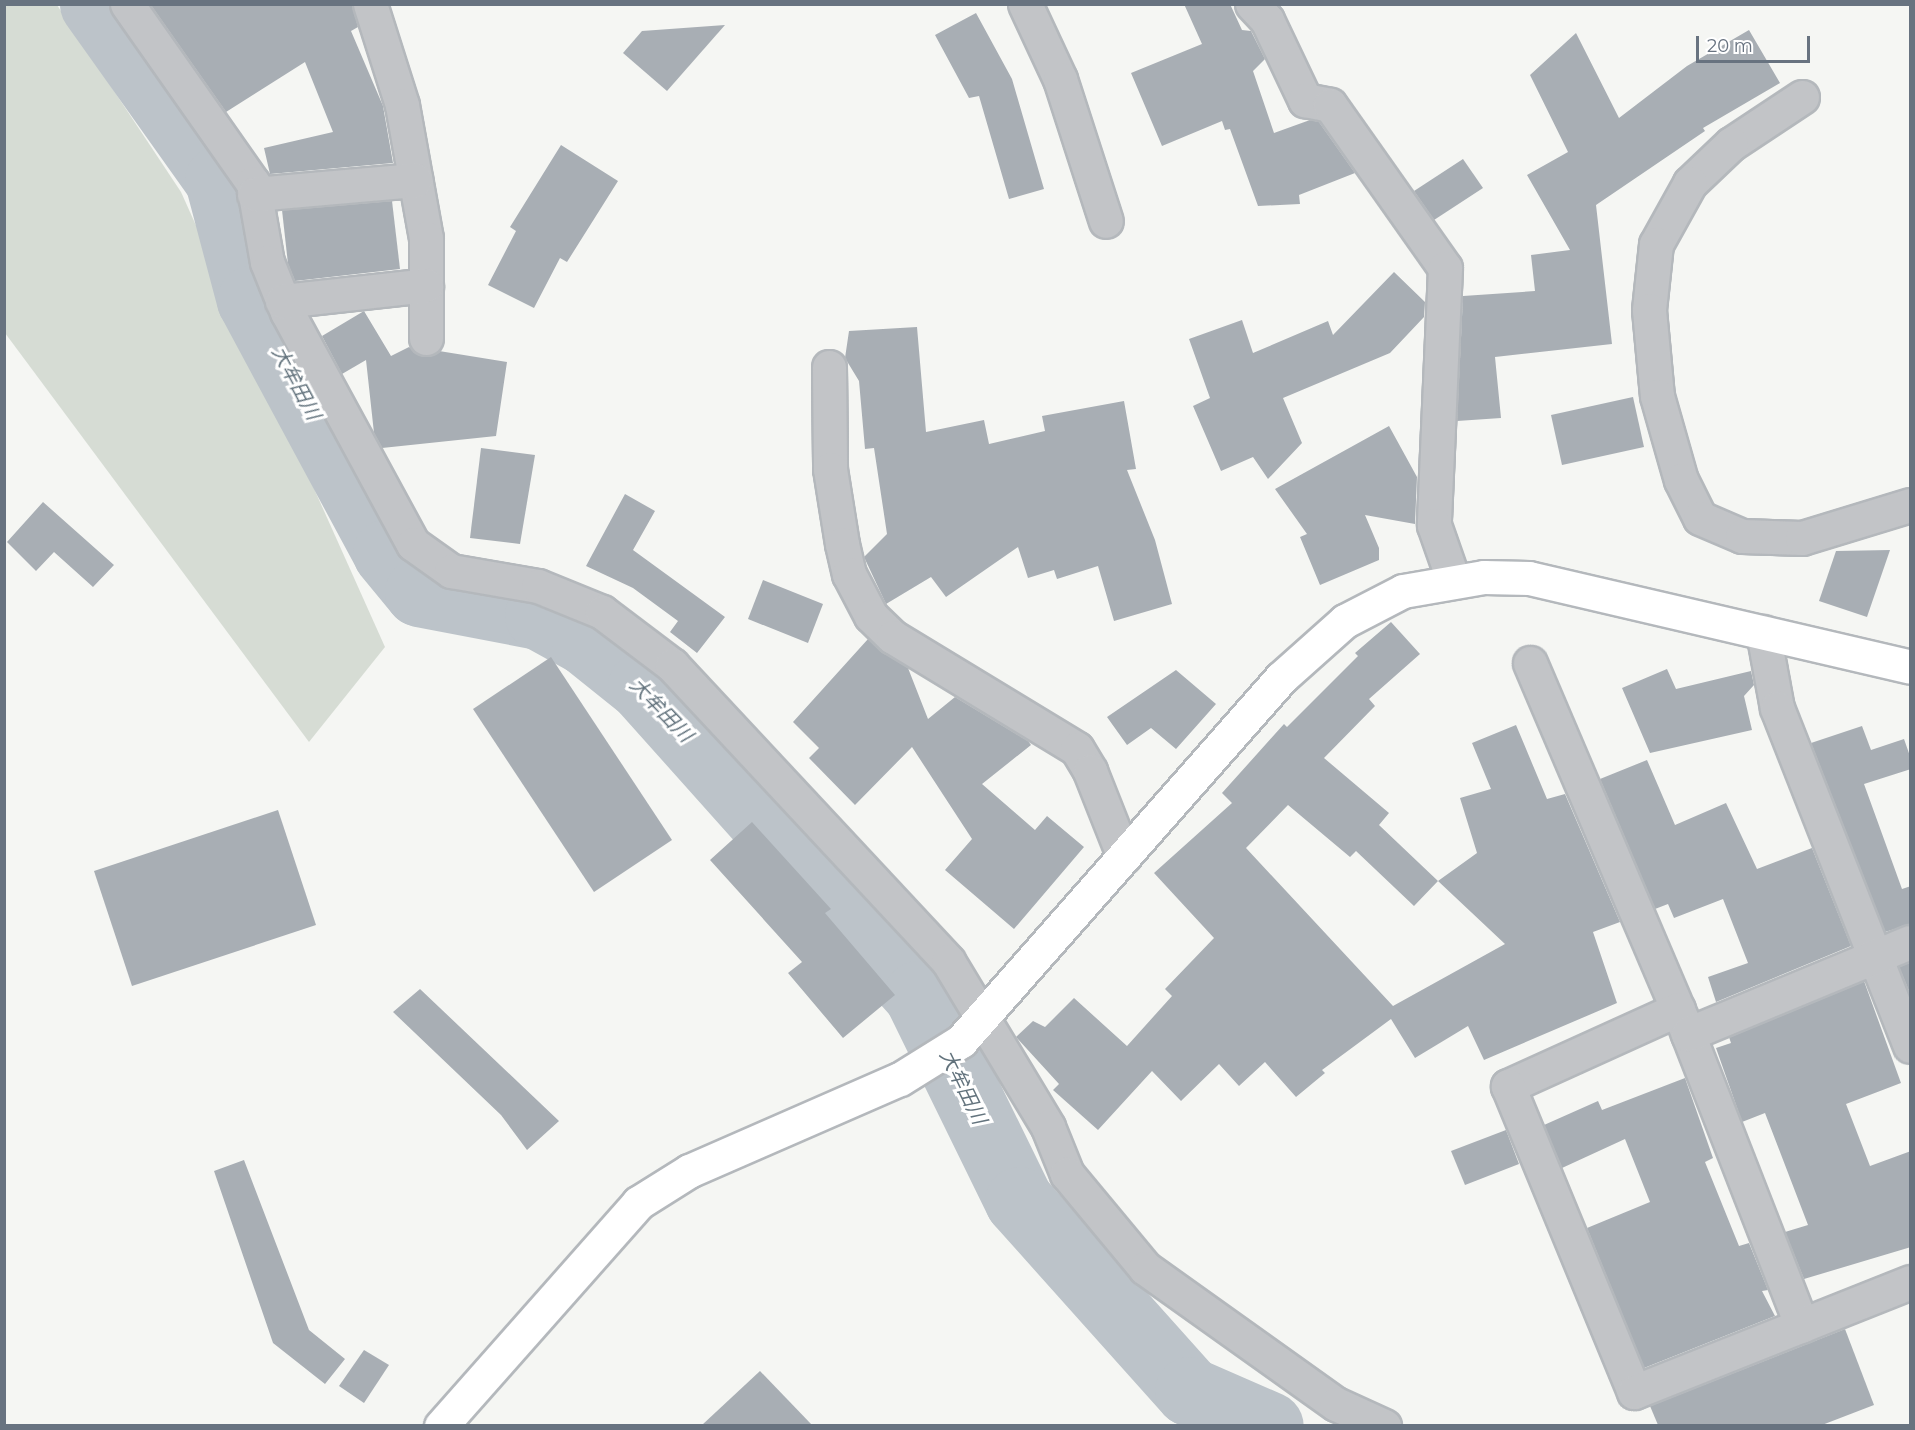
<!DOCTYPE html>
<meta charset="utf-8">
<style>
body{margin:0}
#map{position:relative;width:1915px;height:1430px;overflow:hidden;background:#f5f6f3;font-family:Montserrat,"Noto Sans JP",sans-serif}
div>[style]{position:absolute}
.green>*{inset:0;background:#d6dcd4}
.river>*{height:69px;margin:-34.5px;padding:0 34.5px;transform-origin:34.5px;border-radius:34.5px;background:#bcc3c9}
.building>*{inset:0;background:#a8aeb4}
.roads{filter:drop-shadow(2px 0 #b4b8bc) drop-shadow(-2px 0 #b4b8bc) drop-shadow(0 2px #b4b8bc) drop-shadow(0 -2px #b4b8bc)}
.street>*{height:33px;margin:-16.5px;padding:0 16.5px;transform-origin:16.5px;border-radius:16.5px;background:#c2c4c7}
.secondary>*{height:33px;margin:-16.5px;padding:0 16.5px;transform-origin:16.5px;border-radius:16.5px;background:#fff}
span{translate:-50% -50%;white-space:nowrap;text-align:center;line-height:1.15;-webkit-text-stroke:6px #fff;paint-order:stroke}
.water-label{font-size:20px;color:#63737d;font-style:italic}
.frame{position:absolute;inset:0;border:6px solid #687380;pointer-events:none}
.scale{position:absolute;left:1696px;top:36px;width:114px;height:27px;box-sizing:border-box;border:3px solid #687380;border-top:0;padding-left:8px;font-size:18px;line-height:21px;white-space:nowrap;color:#687380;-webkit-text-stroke:4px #fff;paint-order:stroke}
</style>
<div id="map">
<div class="green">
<i style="clip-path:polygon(5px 4px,57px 5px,181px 192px,385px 647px,309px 742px,5px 333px)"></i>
</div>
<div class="river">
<i style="left:94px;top:4px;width:216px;rotate:54.6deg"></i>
<i style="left:219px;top:180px;width:124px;rotate:75.1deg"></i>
<i style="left:251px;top:300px;width:287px;rotate:61.7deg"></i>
<i style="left:387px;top:553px;width:50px;rotate:50.6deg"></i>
<i style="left:419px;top:592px;width:122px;rotate:10.9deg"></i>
<i style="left:539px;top:615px;width:54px;rotate:29deg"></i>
<i style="left:586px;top:641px;width:72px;rotate:38.8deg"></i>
<i style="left:642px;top:686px;width:414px;rotate:48.2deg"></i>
<i style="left:918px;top:995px;width:229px;rotate:63.9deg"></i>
<i style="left:1019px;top:1201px;width:255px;rotate:48.2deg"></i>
<i style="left:1189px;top:1391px;width:87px;rotate:23.6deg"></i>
</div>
<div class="building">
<i style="clip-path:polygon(150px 4px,352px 4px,358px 27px,351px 31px,383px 106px,393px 163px,270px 174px,264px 148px,333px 132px,305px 62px,226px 112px)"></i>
<i style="clip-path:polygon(1184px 4px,1230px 4px,1242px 30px,1251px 31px,1265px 59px,1253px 71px,1274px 133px,1310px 120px,1319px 122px,1355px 173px,1299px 195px,1300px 204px,1258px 206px,1230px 129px,1225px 130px,1222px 121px,1162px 146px,1131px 73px,1202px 44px)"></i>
<i style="clip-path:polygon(976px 13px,1012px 79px,1044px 189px,1009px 199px,979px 96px,969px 98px,935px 35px)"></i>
<i style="clip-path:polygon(725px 25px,667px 91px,623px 53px,642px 31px)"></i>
<i style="clip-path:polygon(1749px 30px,1780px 83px,1703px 128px,1705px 131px,1596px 205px,1612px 344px,1495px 357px,1501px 418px,1457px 421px,1463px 296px,1535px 291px,1531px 255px,1570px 250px,1527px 175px,1568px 152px,1530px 75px,1576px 33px,1619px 118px,1687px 66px)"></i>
<i style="clip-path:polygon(561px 145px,618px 181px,567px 262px,560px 258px,534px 308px,488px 285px,516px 231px,510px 227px)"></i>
<i style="clip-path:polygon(1463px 159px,1483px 188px,1434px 220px,1414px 191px)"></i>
<i style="clip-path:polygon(392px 201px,400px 269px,295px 281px,288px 264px,282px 210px)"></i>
<i style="clip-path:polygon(1394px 272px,1425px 302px,1424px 317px,1390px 353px,1283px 398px,1302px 443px,1268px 479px,1253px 457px,1221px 471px,1193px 406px,1210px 398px,1189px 339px,1242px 320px,1253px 353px,1328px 321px,1333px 335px)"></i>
<i style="clip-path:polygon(364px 311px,391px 356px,409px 347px,425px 357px,439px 351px,507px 362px,496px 436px,382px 448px,374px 433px,366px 360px,342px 374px,322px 336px)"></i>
<i style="clip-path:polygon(917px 327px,926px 432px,984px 420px,989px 444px,1045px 431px,1042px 416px,1124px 401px,1136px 469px,1127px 470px,1155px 540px,1172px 604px,1114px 621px,1098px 566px,1057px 579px,1054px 570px,1028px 578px,1018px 547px,946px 597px,931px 577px,886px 604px,864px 557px,887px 534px,874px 448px,865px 449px,859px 381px,845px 358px,849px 331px)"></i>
<i style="clip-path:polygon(1633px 397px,1644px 447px,1562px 465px,1551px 415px)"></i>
<i style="clip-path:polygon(1389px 426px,1417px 477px,1415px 524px,1365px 515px,1379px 548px,1379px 560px,1320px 585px,1300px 537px,1307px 534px,1275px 489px)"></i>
<i style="clip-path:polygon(481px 448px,535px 455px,520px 544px,470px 538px)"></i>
<i style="clip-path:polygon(625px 494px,655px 511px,633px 550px,725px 617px,697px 653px,670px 632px,678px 621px,633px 588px,586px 566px)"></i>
<i style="clip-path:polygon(43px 502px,114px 565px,93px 587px,54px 552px,36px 571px,7px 542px)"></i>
<i style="clip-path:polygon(1890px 550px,1867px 617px,1819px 601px,1836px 551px)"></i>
<i style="clip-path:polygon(763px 580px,823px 604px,808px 643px,748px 619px)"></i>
<i style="clip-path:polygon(evenodd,1391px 622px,1420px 654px,1369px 699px,1375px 706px,1324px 758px,1389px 813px,1379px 825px,1438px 881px,1477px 853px,1460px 798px,1491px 789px,1472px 743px,1516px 725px,1547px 799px,1565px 794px,1620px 922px,1593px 932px,1617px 1003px,1484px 1060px,1468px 1026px,1415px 1058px,1391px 1019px,1322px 1070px,1325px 1073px,1296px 1097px,1265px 1062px,1239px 1086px,1219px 1064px,1181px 1101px,1152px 1071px,1098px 1130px,1053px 1090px,1059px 1084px,1016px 1037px,1033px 1021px,1045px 1027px,1074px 998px,1127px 1046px,1172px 996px,1165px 989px,1214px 938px,1154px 873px,1232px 803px,1222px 793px,1284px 724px,1287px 727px,1358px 656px,1355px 653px,1391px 622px,1288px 805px,1350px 857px,1356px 851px,1414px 906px,1438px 881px,1505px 944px,1393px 1006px,1246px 848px,1288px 805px)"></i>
<i style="clip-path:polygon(868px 639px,908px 668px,928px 719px,955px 697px,1028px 741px,1031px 745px,982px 784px,1035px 830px,1047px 816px,1084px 847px,1014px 929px,945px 870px,972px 839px,912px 747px,855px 805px,809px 758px,819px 748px,793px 722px)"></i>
<i style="clip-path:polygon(551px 657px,672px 840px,594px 892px,473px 709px)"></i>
<i style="clip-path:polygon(1667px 669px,1676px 689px,1751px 671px,1754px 685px,1744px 696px,1752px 730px,1650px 753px,1622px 688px)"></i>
<i style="clip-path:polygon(1176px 670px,1216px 704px,1176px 749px,1151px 728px,1127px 745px,1107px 717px)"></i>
<i style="clip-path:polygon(1862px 726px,1871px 750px,1904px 739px,1911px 759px,1911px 769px,1864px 784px,1902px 889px,1911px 886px,1911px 924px,1885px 932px,1811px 743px)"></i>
<i style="clip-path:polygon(1647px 760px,1675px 825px,1726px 803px,1757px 869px,1812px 848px,1851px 946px,1716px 1002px,1708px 977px,1748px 963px,1723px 899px,1674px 918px,1668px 904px,1655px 909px,1600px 779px)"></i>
<i style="clip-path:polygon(278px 810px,316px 925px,132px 986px,94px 871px)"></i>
<i style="clip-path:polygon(752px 822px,831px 909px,825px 913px,895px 995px,843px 1038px,788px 973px,802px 962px,710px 860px)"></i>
<i style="clip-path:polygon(1911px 962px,1911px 996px,1899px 967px)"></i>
<i style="clip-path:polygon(1864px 981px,1901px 1083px,1846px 1104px,1870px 1166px,1911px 1151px,1911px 1247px,1804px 1279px,1785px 1232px,1808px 1225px,1765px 1113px,1742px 1122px,1716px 1048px,1731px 1043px,1729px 1037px)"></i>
<i style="clip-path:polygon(420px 989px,559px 1121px,527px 1150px,501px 1115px,393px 1012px)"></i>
<i style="clip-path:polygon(1685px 1078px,1713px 1158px,1705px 1162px,1739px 1246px,1749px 1243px,1768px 1290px,1762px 1291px,1775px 1316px,1644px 1368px,1587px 1228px,1650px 1202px,1625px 1139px,1562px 1168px,1544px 1125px,1598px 1101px,1602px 1110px)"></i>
<i style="clip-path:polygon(1506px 1130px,1519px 1164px,1465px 1185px,1451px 1151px)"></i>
<i style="clip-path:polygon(244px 1160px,309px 1330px,345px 1359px,325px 1384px,273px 1343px,214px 1171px)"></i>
<i style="clip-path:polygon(1845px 1329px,1874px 1405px,1822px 1425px,1658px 1425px,1650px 1406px)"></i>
<i style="clip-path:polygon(364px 1350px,389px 1365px,364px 1403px,339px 1386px)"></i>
<i style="clip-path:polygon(760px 1371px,812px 1425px,702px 1425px)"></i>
</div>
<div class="roads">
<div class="street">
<i style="left:127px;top:4px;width:219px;rotate:54.9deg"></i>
<i style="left:253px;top:183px;width:80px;rotate:80deg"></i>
<i style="left:267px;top:262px;width:54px;rotate:68.2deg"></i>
<i style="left:287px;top:312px;width:264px;rotate:61.5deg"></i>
<i style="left:413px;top:544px;width:47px;rotate:35.4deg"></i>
<i style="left:451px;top:571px;width:88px;rotate:9.8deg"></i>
<i style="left:538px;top:586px;width:69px;rotate:22.1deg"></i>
<i style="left:602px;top:612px;width:88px;rotate:37.1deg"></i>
<i style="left:672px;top:665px;width:405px;rotate:47deg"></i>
<i style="left:948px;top:961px;width:194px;rotate:58.9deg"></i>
<i style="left:1048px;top:1127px;width:51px;rotate:68deg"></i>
<i style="left:1067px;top:1174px;width:122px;rotate:50.3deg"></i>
<i style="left:1145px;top:1268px;width:234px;rotate:35.5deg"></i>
<i style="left:1336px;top:1404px;width:53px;rotate:24.6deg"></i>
<i style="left:370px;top:4px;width:106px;rotate:72.4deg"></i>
<i style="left:402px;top:105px;width:135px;rotate:79.8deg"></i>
<i style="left:426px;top:238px;width:100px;rotate:90deg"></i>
<i style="left:1025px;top:4px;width:83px;rotate:65deg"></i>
<i style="left:1060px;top:79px;width:149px;rotate:72.1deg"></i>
<i style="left:1252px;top:4px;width:22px;rotate:47deg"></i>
<i style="left:1267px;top:20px;width:89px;rotate:64.6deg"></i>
<i style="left:1305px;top:100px;width:25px;rotate:11deg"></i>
<i style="left:1330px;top:105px;width:199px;rotate:54.8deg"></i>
<i style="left:1445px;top:268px;width:257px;rotate:92.5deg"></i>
<i style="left:1434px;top:525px;width:60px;rotate:70.7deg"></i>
<i style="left:1802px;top:97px;width:85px;rotate:146.5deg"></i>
<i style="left:1731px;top:144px;width:57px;rotate:136.4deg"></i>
<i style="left:1690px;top:183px;width:70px;rotate:119.1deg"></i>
<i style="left:1656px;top:244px;width:66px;rotate:96.1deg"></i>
<i style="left:1649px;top:310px;width:86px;rotate:84.7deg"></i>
<i style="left:1657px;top:396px;width:87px;rotate:74.1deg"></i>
<i style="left:1681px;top:480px;width:42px;rotate:63.4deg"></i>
<i style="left:1700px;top:518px;width:46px;rotate:23.2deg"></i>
<i style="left:1742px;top:536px;width:60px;rotate:1.9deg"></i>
<i style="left:1802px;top:538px;width:113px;rotate:-17deg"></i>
<i style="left:254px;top:194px;width:162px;rotate:-5deg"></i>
<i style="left:282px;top:301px;width:145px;rotate:-6.3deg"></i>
<i style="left:829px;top:367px;width:102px;rotate:89.4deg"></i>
<i style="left:830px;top:469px;width:76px;rotate:80.9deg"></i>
<i style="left:842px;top:544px;width:31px;rotate:77deg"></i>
<i style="left:849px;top:574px;width:47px;rotate:62.4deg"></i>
<i style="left:871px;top:616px;width:30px;rotate:44deg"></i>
<i style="left:893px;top:637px;width:215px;rotate:31.3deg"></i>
<i style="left:1077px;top:749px;width:26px;rotate:59deg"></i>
<i style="left:1090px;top:771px;width:92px;rotate:68.4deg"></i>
<i style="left:1763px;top:632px;width:77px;rotate:79.6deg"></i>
<i style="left:1777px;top:708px;width:363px;rotate:68.5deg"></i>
<i style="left:1530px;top:663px;width:403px;rotate:66.9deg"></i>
<i style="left:1688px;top:1034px;width:313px;rotate:68.7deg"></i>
<i style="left:1678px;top:1009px;width:187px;rotate:155.6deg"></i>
<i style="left:1508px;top:1086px;width:331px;rotate:67.6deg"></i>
<i style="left:1634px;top:1392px;width:297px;rotate:-21.7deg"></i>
<i style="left:1688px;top:1034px;width:240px;rotate:-22.5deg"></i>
</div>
<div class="secondary">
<i style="left:441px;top:1426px;width:298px;rotate:-48.5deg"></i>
<i style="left:638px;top:1203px;width:60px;rotate:-32.1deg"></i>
<i style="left:689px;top:1171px;width:230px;rotate:-23.6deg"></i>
<i style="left:900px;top:1079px;width:72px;rotate:-31.9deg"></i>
<i style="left:961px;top:1041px;width:484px;rotate:-48.6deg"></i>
<i style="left:1281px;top:678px;width:86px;rotate:-41.7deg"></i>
<i style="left:1345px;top:621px;width:65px;rotate:-27.3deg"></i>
<i style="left:1403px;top:591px;width:82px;rotate:-9.8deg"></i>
<i style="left:1484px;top:577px;width:45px;rotate:1.3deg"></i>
<i style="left:1529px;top:578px;width:391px;rotate:13.1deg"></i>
</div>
</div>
<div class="water-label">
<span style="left:296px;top:383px;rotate:62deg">大牟田川</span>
<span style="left:661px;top:710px;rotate:46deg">大牟田川</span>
<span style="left:963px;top:1087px;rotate:64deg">大牟田川</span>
</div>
<div class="frame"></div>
<div class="scale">20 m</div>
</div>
